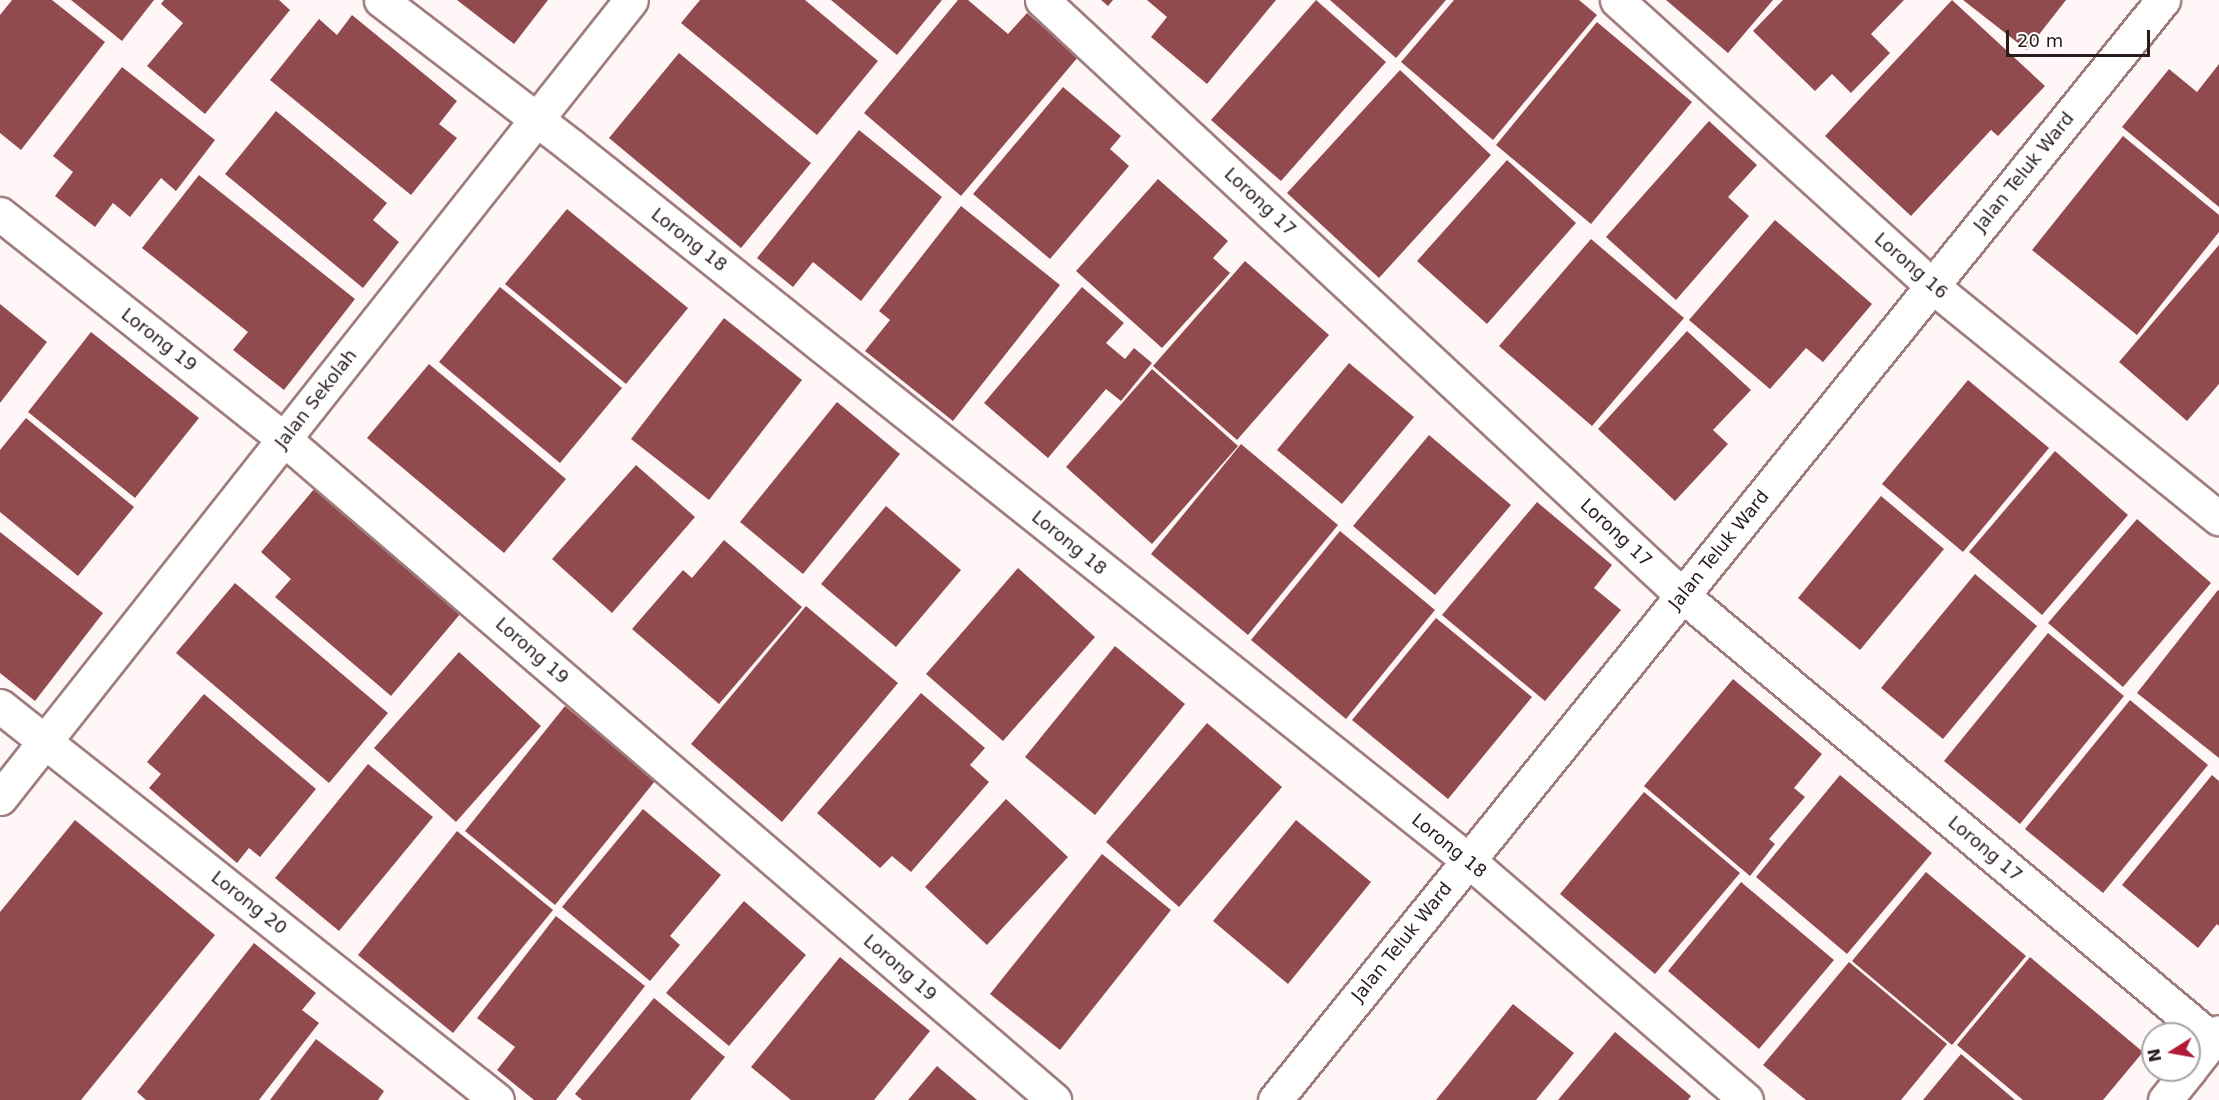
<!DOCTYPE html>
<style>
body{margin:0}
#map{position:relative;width:2219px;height:1100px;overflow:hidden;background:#fff7f7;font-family:"DejaVu Sans",sans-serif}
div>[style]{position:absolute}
.building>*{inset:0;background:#914b4f}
.roads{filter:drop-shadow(2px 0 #a07d7d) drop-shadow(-2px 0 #a07d7d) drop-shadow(0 2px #a07d7d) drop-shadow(0 -2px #a07d7d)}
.street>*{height:33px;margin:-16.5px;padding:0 16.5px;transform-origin:16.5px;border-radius:16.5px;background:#fff}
span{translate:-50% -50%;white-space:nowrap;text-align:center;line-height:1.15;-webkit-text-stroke:6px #fff;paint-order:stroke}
.street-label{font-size:18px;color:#291c1c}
.north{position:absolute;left:2141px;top:1022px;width:60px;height:60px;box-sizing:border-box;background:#fff;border:2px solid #a9a4a4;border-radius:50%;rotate:259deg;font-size:16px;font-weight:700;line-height:24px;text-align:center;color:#291c1c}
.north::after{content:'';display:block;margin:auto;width:21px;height:27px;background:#af1b38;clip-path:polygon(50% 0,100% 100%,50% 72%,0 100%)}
.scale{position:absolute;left:2006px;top:30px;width:144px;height:27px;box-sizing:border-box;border:3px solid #291c1c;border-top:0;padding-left:8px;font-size:18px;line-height:21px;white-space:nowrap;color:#291c1c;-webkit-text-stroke:4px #fff;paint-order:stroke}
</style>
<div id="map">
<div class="building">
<i style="clip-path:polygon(12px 0,52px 0,105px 42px,21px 150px,0 133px,0 15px)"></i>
<i style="clip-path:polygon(71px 0,154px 0,122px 41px)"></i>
<i style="clip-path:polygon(164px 0,279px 0,290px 10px,205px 114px,147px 66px,183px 23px,161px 4px)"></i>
<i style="clip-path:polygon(457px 0,548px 0,514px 44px)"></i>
<i style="clip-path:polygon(700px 0,805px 0,878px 61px,817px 135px,681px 23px)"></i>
<i style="clip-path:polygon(831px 0,942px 0,897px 55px)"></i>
<i style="clip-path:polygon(958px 0,968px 0,1008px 34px,1027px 13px,1078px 57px,961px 196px,864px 113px)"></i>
<i style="clip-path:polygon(1101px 0,1113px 0,1108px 6px)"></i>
<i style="clip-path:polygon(1147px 0,1276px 0,1207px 84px,1151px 37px,1167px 17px)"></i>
<i style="clip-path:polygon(1316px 0,1386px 62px,1281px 181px,1211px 120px)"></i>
<i style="clip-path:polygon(1330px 0,1446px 0,1396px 58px)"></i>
<i style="clip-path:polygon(1454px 0,1579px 0,1597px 15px,1493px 140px,1401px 62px)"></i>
<i style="clip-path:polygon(1666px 0,1773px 0,1728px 53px)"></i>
<i style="clip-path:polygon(1783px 0,1904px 0,1871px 34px,1890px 53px,1851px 93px,1832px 74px,1815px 91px,1753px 31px)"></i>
<i style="clip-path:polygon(1952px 0,2045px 86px,1998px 136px,1991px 130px,1911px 216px,1825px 136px)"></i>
<i style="clip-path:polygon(1963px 0,2066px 0,2027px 50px)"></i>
<i style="clip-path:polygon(352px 15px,457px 101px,439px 124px,457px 138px,411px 195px,270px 80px,319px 19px,337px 35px)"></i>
<i style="clip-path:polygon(1597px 22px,1692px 102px,1591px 224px,1496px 145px)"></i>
<i style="clip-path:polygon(679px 53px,811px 163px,741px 248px,609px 138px)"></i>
<i style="clip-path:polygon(2219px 64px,2219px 207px,2122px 127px,2169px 69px,2197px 92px)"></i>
<i style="clip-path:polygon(122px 67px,215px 140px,176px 191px,161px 178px,130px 217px,113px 203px,95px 227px,55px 196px,73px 172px,53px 156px)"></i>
<i style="clip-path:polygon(1400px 70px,1491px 155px,1379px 278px,1287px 193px)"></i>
<i style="clip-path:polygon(1063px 87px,1121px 136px,1110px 149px,1129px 166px,1050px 259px,973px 194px)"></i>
<i style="clip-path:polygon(276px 111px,387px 203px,373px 220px,399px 242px,363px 288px,225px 174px)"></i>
<i style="clip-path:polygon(1709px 121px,1757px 165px,1728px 197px,1749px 216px,1676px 300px,1606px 237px)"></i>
<i style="clip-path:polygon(859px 130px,942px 197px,861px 301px,813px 262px,793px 287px,757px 258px)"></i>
<i style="clip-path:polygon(2123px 136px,2219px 215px,2219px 232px,2137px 335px,2032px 250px)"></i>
<i style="clip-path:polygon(1507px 160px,1576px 223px,1487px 324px,1417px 261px)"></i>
<i style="clip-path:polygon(199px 175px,355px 299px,284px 390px,233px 350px,248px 332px,142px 248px)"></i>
<i style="clip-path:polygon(1158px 179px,1228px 241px,1213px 258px,1230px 273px,1162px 348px,1076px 271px)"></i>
<i style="clip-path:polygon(961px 206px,1060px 285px,953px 421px,865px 351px,890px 320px,879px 311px)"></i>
<i style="clip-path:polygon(567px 209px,688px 308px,626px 384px,505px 284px)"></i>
<i style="clip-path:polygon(1775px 220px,1872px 304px,1823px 362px,1806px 348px,1770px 389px,1689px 320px)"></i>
<i style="clip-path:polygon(1591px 239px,1684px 318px,1592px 426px,1499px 346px)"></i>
<i style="clip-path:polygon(2219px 245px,2219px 384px,2187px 421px,2119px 362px)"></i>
<i style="clip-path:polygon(1245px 261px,1329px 335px,1237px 440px,1153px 366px)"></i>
<i style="clip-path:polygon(500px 287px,622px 388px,560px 463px,439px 362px)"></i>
<i style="clip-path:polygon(1082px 287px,1124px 323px,1106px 343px,1125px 359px,1134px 348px,1152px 363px,1121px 401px,1106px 389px,1048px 458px,984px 403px)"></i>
<i style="clip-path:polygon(0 304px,47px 342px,0 403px)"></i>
<i style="clip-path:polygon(724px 318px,802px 380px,709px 500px,631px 439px)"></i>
<i style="clip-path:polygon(1687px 331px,1751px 390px,1713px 430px,1728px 444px,1675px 501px,1598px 429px)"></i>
<i style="clip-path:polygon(91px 332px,199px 418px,135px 498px,28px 412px)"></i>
<i style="clip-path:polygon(1349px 363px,1414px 417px,1342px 504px,1277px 450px)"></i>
<i style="clip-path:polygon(429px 364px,566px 479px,504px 553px,367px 438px)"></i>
<i style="clip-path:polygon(1152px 369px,1238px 446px,1152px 544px,1066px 467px)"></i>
<i style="clip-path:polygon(1968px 380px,2049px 448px,1963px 552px,1882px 484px)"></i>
<i style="clip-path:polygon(837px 402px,900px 454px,803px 574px,740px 522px)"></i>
<i style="clip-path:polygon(26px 418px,134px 507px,78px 576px,0 512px,0 450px)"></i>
<i style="clip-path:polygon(1429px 435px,1511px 505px,1435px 595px,1353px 526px)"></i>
<i style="clip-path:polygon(1241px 444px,1338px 525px,1248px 635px,1151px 554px)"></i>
<i style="clip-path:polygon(2055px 451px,2128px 515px,2042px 615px,1969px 552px)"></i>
<i style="clip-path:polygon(636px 465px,695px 517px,612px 613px,552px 559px)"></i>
<i style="clip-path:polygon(315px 488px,461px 613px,391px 696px,275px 597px,291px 579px,261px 552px)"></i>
<i style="clip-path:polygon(1881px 496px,1944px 549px,1860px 650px,1798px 598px)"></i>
<i style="clip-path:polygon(1537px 502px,1612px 565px,1594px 588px,1621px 610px,1545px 701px,1442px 615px)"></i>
<i style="clip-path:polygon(886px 506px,961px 570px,896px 647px,821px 584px)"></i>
<i style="clip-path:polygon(2137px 519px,2211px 583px,2123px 687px,2048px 623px)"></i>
<i style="clip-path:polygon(1340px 531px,1435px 610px,1346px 719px,1251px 640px)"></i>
<i style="clip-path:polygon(0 532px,103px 613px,35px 701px,0 673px)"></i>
<i style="clip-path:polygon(724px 540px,802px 607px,719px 704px,632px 629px,683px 570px,692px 578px)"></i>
<i style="clip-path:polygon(1018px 568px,1095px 637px,1003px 741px,926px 674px)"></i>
<i style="clip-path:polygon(1975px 574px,2037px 626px,1943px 739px,1881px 688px)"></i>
<i style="clip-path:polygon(235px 583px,388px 713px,329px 783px,176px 653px)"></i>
<i style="clip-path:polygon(2218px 590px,2219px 591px,2219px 758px,2137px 693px)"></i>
<i style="clip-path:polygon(806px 606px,898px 683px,782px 822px,691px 744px)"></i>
<i style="clip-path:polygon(1436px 618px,1532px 697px,1448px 799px,1352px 720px)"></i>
<i style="clip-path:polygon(2048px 633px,2124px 696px,2020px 824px,1944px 761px)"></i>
<i style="clip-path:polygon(1115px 646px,1185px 704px,1095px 815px,1025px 757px)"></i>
<i style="clip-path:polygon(459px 652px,541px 726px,456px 822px,374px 748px)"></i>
<i style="clip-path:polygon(1733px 679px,1822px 754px,1794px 788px,1805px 797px,1769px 839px,1775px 844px,1750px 876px,1644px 786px)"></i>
<i style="clip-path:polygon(921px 693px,985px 748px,970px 765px,989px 782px,911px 872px,892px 856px,880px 868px,817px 813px)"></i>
<i style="clip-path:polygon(204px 694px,316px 789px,260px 857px,249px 848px,237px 863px,149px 788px,161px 774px,147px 762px)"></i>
<i style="clip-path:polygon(2130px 700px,2208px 765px,2103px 893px,2025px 829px)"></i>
<i style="clip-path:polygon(565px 706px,655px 781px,555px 905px,465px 831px)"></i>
<i style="clip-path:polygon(1207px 723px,1282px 787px,1179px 907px,1106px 842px)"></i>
<i style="clip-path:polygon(368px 764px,433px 817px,339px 931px,275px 878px)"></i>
<i style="clip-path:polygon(1840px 775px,1932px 853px,1847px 954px,1756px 877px)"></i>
<i style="clip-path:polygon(2212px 775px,2219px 781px,2219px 926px,2217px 924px,2198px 948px,2122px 885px)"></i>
<i style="clip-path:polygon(1644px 792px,1740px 873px,1655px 974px,1560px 894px)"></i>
<i style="clip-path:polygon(1006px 799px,1068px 857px,987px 945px,925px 887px)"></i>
<i style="clip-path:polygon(643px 809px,721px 875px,670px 936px,680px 945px,650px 981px,562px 907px)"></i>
<i style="clip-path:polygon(75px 820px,215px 935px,81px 1100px,0 1100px,0 912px)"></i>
<i style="clip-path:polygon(1296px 820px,1371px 882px,1288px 984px,1213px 921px)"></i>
<i style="clip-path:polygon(457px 831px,553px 910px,453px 1033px,358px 955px)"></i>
<i style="clip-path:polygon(1102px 854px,1171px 910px,1060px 1050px,990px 994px)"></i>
<i style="clip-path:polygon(1926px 872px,2026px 956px,1952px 1045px,1852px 961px)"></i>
<i style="clip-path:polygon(1741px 882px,1834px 960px,1759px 1049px,1668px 971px)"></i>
<i style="clip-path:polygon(744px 901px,806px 955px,729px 1046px,666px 993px)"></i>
<i style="clip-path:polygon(556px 916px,645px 986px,556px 1100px,534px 1100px,497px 1070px,515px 1047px,477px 1018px)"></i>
<i style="clip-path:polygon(254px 943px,316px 993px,302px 1010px,319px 1023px,259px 1100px,146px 1100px,137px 1092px)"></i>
<i style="clip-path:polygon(840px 957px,930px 1031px,874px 1100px,791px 1100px,751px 1067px)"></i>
<i style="clip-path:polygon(2030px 957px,2143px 1052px,2103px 1100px,2023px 1100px,1957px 1045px)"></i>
<i style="clip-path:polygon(1849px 962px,1947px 1044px,1901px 1100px,1806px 1100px,1763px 1065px)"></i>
<i style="clip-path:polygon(654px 998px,725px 1057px,690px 1100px,582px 1100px,575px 1094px)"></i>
<i style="clip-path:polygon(1513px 1004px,1574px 1053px,1536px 1100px,1436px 1100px)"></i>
<i style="clip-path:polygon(1615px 1032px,1691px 1096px,1688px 1100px,1558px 1100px)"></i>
<i style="clip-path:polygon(316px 1039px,384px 1091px,378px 1100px,270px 1100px)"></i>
<i style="clip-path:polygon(1961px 1054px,2015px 1100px,1923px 1100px)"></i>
<i style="clip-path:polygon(937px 1066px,977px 1100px,908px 1100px)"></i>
</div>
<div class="roads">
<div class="street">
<i style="left:381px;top:0;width:238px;rotate:37.5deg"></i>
<i style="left:570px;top:145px;width:1148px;rotate:38.53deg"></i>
<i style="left:1468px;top:860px;width:367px;rotate:40.8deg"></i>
<i style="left:1042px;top:0;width:874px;rotate:42.91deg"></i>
<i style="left:1682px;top:595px;width:693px;rotate:39.96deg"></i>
<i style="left:1617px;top:0;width:425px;rotate:42.2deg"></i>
<i style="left:1932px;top:286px;width:369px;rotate:39deg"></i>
<i style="left:0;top:214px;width:362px;rotate:38.4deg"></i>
<i style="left:284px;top:439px;width:1015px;rotate:40.64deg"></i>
<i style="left:0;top:706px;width:634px;rotate:38.41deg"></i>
<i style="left:0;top:798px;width:1017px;rotate:-51.67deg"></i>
<i style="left:2189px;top:1070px;width:48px;rotate:-51.7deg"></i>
<i style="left:1275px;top:1100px;width:1414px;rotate:-51.09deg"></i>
<i style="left:2165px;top:1100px;width:38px;rotate:-51deg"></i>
</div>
</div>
<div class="street-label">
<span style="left:2024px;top:172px;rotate:-51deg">Jalan Teluk Ward</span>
<span style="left:1260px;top:202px;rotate:43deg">Lorong 17</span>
<span style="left:689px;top:240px;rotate:38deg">Lorong 18</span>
<span style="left:1911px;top:266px;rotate:41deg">Lorong 16</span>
<span style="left:159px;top:340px;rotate:38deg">Lorong 19</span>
<span style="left:316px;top:399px;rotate:-52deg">Jalan Sekolah</span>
<span style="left:1616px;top:533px;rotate:43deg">Lorong 17</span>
<span style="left:1069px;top:543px;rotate:39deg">Lorong 18</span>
<span style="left:1719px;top:550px;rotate:-51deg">Jalan Teluk Ward</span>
<span style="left:532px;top:651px;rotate:41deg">Lorong 19</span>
<span style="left:1449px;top:846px;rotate:39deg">Lorong 18</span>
<span style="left:1985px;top:849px;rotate:40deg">Lorong 17</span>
<span style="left:249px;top:903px;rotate:38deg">Lorong 20</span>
<span style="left:1402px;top:942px;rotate:-51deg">Jalan Teluk Ward</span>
<span style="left:900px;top:968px;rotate:41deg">Lorong 19</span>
</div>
<div class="north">N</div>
<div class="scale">20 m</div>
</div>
